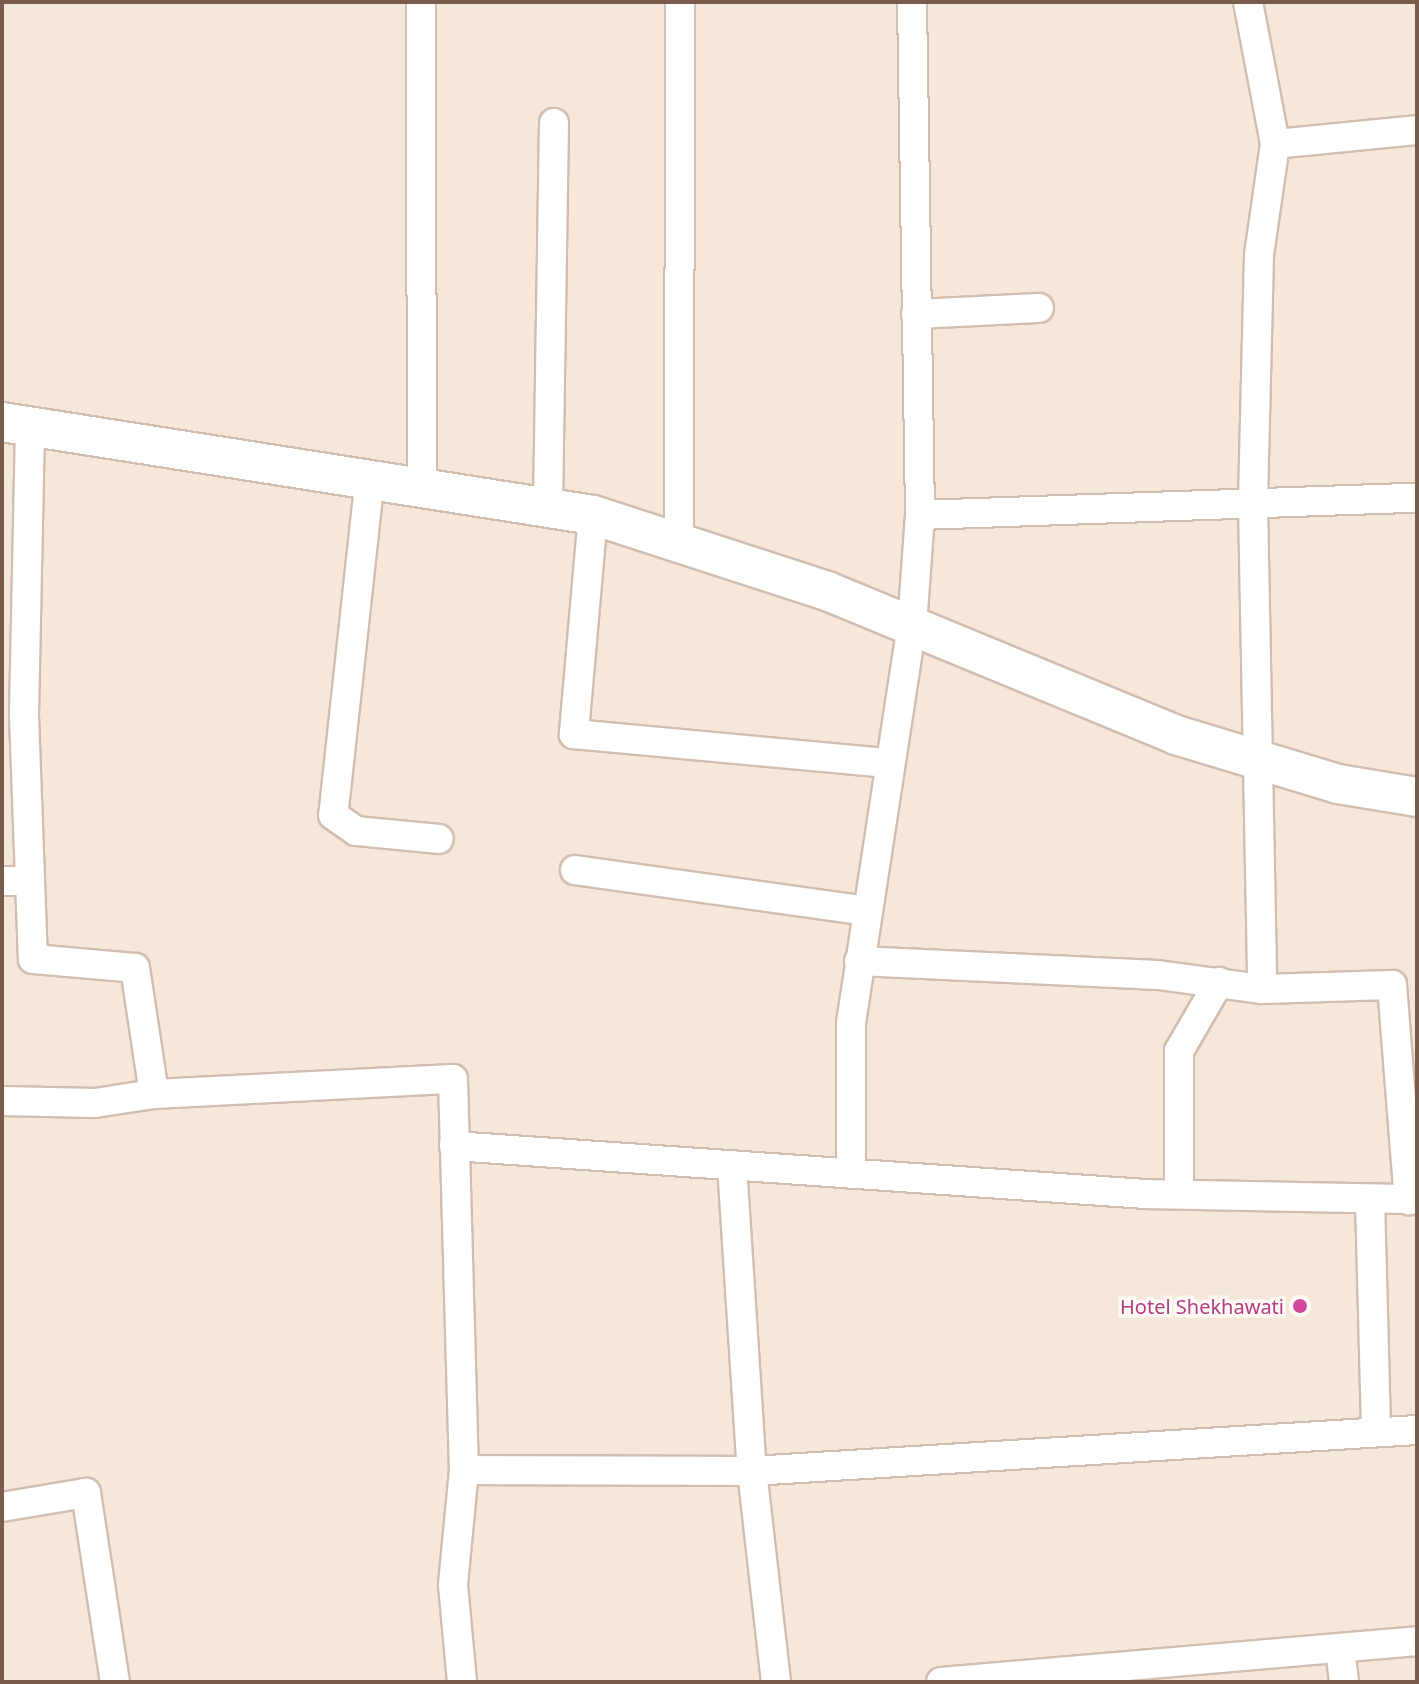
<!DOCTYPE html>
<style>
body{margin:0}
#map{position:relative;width:1419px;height:1684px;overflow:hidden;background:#fdf6ec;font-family:"Noto Sans",sans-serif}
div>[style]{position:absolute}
.residential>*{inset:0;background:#f5e8da}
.roads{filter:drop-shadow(2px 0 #d1beb0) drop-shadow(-2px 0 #d1beb0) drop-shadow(0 2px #d1beb0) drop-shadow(0 -2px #d1beb0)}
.minor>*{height:28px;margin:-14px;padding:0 14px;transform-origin:14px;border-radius:14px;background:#fff}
.secondary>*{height:38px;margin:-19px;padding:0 19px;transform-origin:19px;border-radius:19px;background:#fff}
.dots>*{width:22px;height:22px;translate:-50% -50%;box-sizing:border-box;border:4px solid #fffaf3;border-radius:50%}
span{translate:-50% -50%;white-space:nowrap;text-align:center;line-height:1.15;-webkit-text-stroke:7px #fffaf3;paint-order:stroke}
.hotel-label{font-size:20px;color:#b23c85}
.right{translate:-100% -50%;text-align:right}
.frame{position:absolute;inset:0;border:4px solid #7a5c4d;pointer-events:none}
</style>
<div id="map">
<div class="residential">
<i style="clip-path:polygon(2px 2px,1417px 2px,1417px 1682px,2px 1682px)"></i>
</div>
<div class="roads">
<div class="minor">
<i style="left:421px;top:2px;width:482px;rotate:89.9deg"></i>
<i style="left:1248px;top:2px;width:145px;rotate:79.2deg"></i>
<i style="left:1275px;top:144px;width:112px;rotate:98.2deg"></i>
<i style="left:1259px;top:255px;width:249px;rotate:91.4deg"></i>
<i style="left:1253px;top:504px;width:485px;rotate:88.9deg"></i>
<i style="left:1262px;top:989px;width:130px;rotate:-1.8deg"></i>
<i style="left:1392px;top:985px;width:216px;rotate:85.5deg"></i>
<i style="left:1275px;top:144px;width:143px;rotate:-5.6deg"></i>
<i style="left:916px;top:314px;width:123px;rotate:-2.8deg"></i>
<i style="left:30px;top:427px;width:289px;rotate:91.2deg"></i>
<i style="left:24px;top:716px;width:243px;rotate:87.9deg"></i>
<i style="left:33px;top:959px;width:102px;rotate:5deg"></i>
<i style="left:135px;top:968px;width:127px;rotate:81.4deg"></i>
<i style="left:154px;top:1094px;width:299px;rotate:-2.9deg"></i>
<i style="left:453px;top:1079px;width:391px;rotate:88.4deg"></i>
<i style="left:464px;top:1470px;width:116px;rotate:95.5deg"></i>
<i style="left:453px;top:1585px;width:97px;rotate:84.7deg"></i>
<i style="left:370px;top:477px;width:340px;rotate:96.2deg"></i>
<i style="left:333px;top:815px;width:28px;rotate:35deg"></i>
<i style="left:356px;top:831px;width:83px;rotate:5.5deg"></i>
<i style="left:548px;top:505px;width:382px;rotate:-89.1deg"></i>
<i style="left:593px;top:515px;width:220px;rotate:95deg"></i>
<i style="left:574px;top:734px;width:315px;rotate:5.3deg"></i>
<i style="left:920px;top:515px;width:497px;rotate:-2deg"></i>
<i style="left:679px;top:538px;width:536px;rotate:-89.89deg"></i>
<i style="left:575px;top:870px;width:293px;rotate:8deg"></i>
<i style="left:2px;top:881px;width:28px"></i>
<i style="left:859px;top:961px;width:299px;rotate:2.7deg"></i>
<i style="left:1158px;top:975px;width:105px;rotate:7.7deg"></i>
<i style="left:2px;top:1101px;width:93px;rotate:1.2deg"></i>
<i style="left:95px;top:1103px;width:60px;rotate:-8.7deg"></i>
<i style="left:454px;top:1146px;width:694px;rotate:3.97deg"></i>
<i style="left:1146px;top:1194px;width:271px;rotate:1.1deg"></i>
<i style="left:732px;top:1165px;width:307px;rotate:86.3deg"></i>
<i style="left:752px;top:1471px;width:212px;rotate:83.5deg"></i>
<i style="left:851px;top:1174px;width:151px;rotate:-90deg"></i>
<i style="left:851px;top:1023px;width:402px;rotate:-81.3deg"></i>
<i style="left:912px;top:626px;width:111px;rotate:-85.9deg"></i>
<i style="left:920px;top:515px;width:513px;rotate:-90.89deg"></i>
<i style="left:1179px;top:1194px;width:143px;rotate:-90deg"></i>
<i style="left:1179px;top:1051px;width:80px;rotate:-59.9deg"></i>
<i style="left:1370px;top:1199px;width:233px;rotate:88.5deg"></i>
<i style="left:464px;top:1470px;width:288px;rotate:0.2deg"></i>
<i style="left:752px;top:1471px;width:666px;rotate:-3.53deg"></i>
<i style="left:2px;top:1507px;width:85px;rotate:-9.5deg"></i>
<i style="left:86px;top:1493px;width:191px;rotate:81.3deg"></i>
<i style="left:1340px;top:1649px;width:33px;rotate:83deg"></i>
<i style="left:941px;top:1682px;width:478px;rotate:-4.9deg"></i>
</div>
<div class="secondary">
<i style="left:2px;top:422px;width:598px;rotate:8.94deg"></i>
<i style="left:593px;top:515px;width:246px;rotate:18deg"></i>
<i style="left:827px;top:591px;width:378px;rotate:22.4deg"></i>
<i style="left:1176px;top:735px;width:169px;rotate:16.8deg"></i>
<i style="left:1338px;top:784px;width:80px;rotate:9.3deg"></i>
</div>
</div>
<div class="dots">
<i style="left:1300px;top:1306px;background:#d1479c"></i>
</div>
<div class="hotel-label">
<span class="right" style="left:1284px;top:1306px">Hotel Shekhawati</span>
</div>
<div class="frame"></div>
</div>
